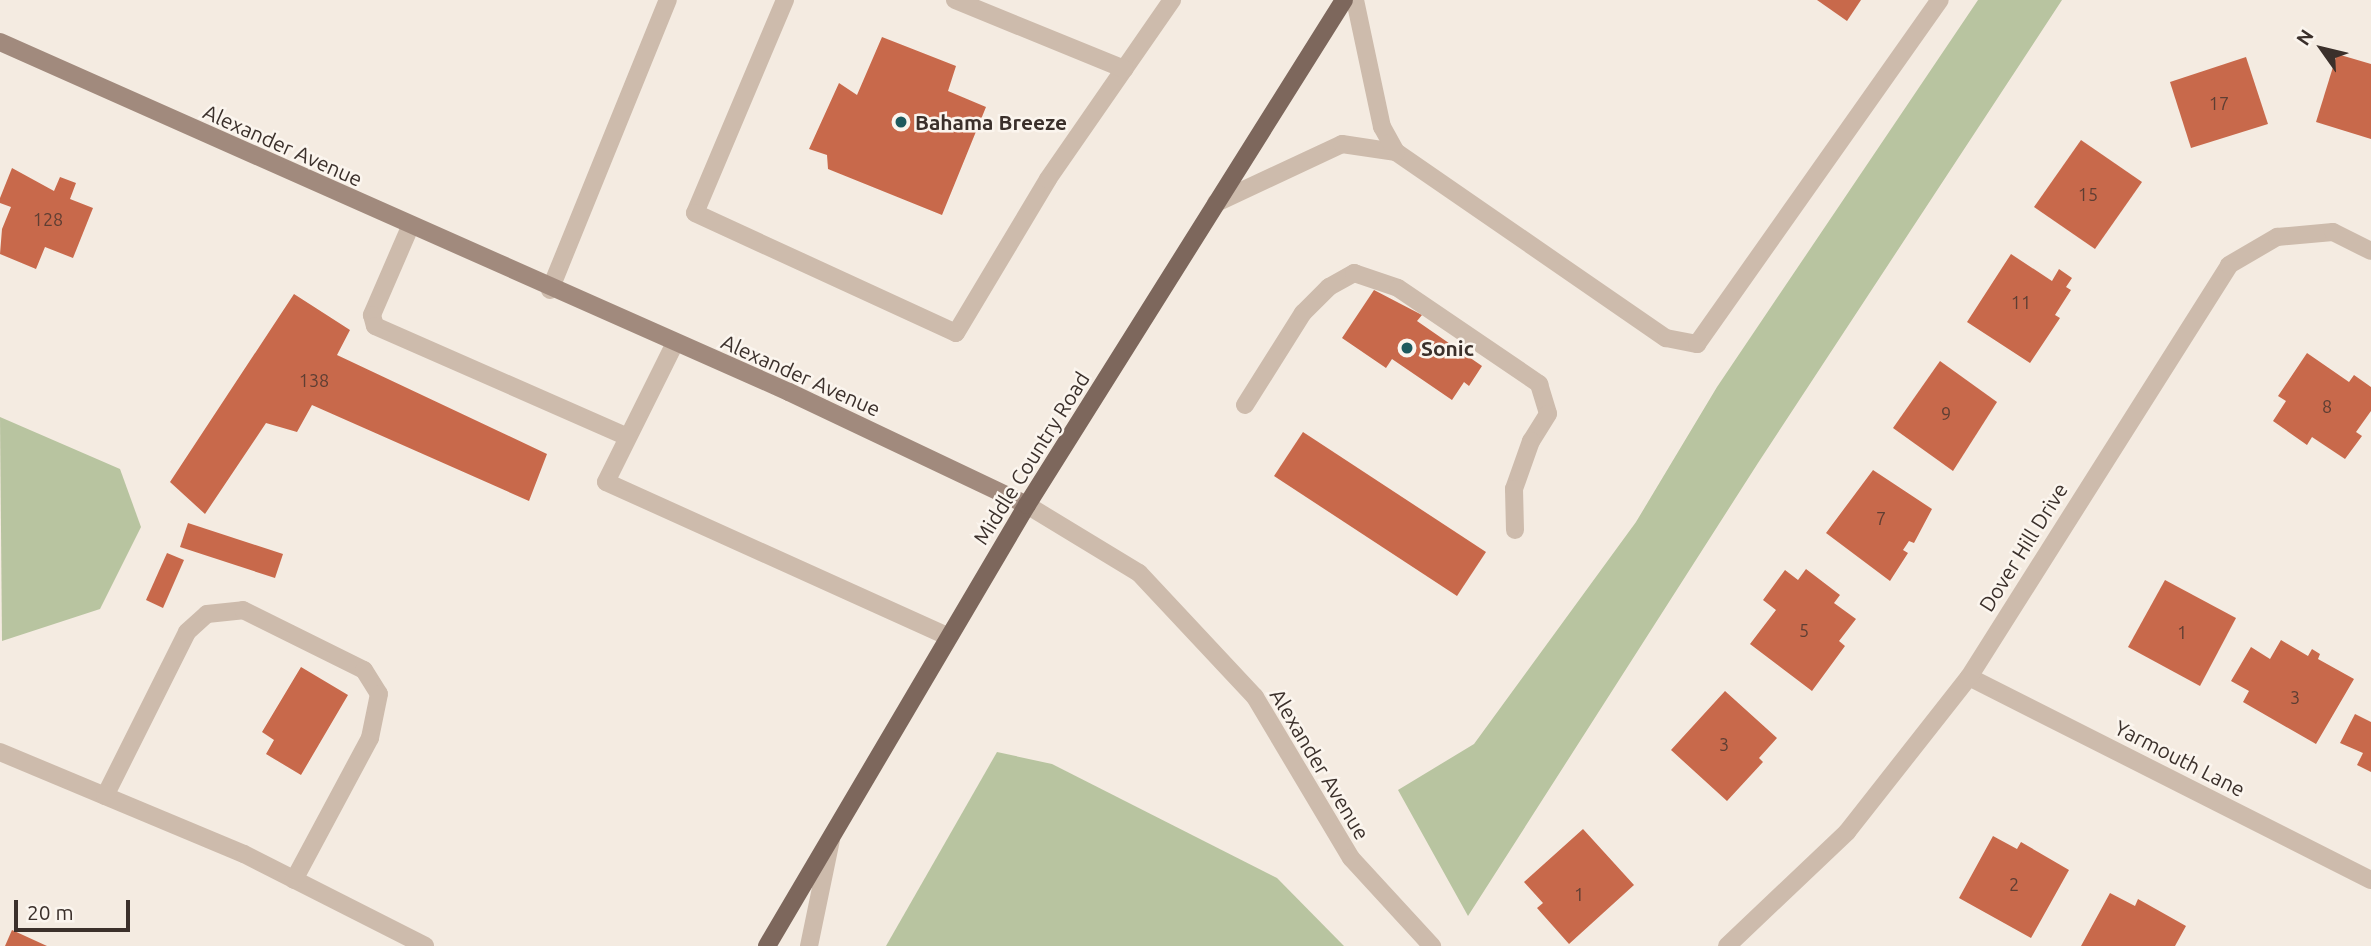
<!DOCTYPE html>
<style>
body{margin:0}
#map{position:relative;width:2371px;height:946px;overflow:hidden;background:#f4ebe1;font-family:Ubuntu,sans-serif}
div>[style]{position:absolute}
.green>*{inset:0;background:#b8c4a0}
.building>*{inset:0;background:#c8694b}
.lane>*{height:18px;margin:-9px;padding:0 9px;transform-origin:9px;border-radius:9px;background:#cdbbac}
.street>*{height:18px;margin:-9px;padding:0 9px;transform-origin:9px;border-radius:9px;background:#cdbbac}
.secondary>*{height:18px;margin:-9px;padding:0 9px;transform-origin:9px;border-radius:9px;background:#a18a7d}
.primary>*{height:18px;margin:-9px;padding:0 9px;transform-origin:9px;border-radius:9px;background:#7d675c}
.dots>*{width:19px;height:19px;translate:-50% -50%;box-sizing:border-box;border:4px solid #fbf5ee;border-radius:50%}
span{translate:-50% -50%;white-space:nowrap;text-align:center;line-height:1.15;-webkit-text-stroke:5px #fbf5ee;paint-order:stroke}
.number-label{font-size:18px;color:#5e3e33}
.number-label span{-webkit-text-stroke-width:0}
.poi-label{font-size:21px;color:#3b302b;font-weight:700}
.left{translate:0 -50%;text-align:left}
.street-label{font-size:21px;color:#3b302b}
.north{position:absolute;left:2287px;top:14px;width:70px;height:70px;-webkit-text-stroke:5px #fbf5ee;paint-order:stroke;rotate:304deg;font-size:19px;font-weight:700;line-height:28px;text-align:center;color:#3b302b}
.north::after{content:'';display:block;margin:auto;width:24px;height:32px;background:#3b302b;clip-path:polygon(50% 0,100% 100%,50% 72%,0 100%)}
.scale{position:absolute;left:14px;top:900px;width:116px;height:32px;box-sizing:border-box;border:4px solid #3b302b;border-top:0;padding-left:9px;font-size:21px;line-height:24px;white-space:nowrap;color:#3b302b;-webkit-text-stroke:5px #fbf5ee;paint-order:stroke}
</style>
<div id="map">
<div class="green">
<i style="clip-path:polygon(1978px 0,2062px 0,1758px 463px,1468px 916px,1398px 790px,1474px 744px,1636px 522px,1717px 387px)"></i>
<i style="clip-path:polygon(0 417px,120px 469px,141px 527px,100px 609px,2px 641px)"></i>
<i style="clip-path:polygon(997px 752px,1052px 764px,1277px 878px,1344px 946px,886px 946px)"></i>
</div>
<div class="building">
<i style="clip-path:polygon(1817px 0,1861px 0,1847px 21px)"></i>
<i style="clip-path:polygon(882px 37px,956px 66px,948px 91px,986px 107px,942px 215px,828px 169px,827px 155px,809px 149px,839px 83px,857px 95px)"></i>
<i style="clip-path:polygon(2337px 54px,2371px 64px,2371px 139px,2316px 122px)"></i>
<i style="clip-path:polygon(2246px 57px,2268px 124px,2191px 148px,2170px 82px)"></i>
<i style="clip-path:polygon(2081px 140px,2142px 182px,2095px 249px,2034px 207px)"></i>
<i style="clip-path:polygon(12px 168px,54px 191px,60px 177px,76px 183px,70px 199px,93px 208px,73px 258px,45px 247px,36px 269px,0 254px,2px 229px,11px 207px,0 203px,0 198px)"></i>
<i style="clip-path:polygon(2011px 254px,2052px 281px,2059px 269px,2072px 278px,2066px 287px,2071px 290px,2055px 315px,2060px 318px,2030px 363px,1967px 322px)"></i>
<i style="clip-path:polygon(1374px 290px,1422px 315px,1417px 321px,1482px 366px,1469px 386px,1464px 382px,1452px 400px,1392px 359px,1386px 368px,1342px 338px)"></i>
<i style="clip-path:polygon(294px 294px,350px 330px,337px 355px,547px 454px,529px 501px,312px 405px,297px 432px,266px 423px,205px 514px,170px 482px)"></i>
<i style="clip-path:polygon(2307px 353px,2349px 382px,2354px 375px,2371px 387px,2371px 411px,2356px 432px,2362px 436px,2345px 459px,2312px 437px,2307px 445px,2273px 421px,2286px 401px,2278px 396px)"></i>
<i style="clip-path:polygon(1940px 361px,1997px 402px,1953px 471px,1893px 428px)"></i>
<i style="clip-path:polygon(1303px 432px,1486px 552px,1457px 596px,1274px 476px)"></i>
<i style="clip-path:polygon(1873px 470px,1932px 509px,1914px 543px,1909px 541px,1903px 550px,1908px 553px,1890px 581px,1826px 533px)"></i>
<i style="clip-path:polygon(188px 523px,283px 554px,275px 578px,180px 547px)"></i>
<i style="clip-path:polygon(167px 553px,184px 560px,163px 608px,146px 600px)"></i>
<i style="clip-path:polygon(1806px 569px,1840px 595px,1834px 603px,1856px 619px,1839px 641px,1845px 646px,1812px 691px,1750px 644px,1776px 610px,1763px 600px,1785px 570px,1798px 580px)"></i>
<i style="clip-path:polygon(2165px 580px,2236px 618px,2200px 686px,2128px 647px)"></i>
<i style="clip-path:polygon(2281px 640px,2308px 656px,2312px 649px,2320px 654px,2318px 659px,2354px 679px,2316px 744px,2243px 702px,2249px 691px,2231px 681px,2251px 647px,2270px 659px)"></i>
<i style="clip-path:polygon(301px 667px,348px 695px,301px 775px,266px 754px,274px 740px,262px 732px)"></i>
<i style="clip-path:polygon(1725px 691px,1777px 738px,1759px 758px,1763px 762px,1727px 801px,1671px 750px)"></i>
<i style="clip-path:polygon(2355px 714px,2371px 722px,2371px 772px,2357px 765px,2363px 753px,2340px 743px)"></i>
<i style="clip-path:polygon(1583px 829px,1634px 885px,1569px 944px,1537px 908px,1543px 903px,1524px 882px)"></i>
<i style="clip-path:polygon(1993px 836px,2017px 849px,2021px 842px,2069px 870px,2031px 938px,1959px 898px)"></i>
<i style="clip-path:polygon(2110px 893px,2135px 906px,2138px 899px,2186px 926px,2175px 946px,2081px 946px)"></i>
<i style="clip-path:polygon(12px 930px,47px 946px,5px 946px)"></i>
</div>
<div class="lane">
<i style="left:785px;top:0;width:231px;rotate:112.9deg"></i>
<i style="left:695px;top:213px;width:287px;rotate:24.7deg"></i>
<i style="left:956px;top:333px;width:179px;rotate:-59.1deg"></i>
<i style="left:1048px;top:179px;width:218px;rotate:-55.3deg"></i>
<i style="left:955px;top:0;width:183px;rotate:22.2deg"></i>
<i style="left:1396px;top:152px;width:328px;rotate:34.6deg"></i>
<i style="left:1666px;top:338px;width:32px;rotate:11deg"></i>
<i style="left:1697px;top:344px;width:421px;rotate:-54.8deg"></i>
<i style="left:1216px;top:203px;width:139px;rotate:-25.1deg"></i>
<i style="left:1342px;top:144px;width:55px;rotate:8.4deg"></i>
<i style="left:1396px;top:152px;width:29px;rotate:-119deg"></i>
<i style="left:1382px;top:127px;width:130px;rotate:-102deg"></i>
<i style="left:410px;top:227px;width:96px;rotate:113.4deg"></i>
<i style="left:372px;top:315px;width:11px;rotate:75deg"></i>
<i style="left:375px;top:326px;width:276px;rotate:23.7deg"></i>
<i style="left:550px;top:290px;width:313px;rotate:-67.9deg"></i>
<i style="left:675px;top:343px;width:155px;rotate:116.4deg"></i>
<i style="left:606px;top:482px;width:376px;rotate:24.3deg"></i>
<i style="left:1245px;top:405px;width:109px;rotate:-57.8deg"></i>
<i style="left:1303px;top:313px;width:37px;rotate:-45deg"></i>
<i style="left:1329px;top:287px;width:29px;rotate:-29deg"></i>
<i style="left:1354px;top:273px;width:46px;rotate:18.8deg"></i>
<i style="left:1398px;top:288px;width:171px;rotate:34.2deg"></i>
<i style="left:1539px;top:384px;width:31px;rotate:73deg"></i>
<i style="left:1548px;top:414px;width:32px;rotate:122deg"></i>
<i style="left:1531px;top:441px;width:51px;rotate:109.5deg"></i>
<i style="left:1514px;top:489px;width:41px;rotate:88.6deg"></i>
<i style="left:0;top:752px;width:264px;rotate:22.7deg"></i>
<i style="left:244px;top:854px;width:203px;rotate:26.9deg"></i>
<i style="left:105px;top:796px;width:183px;rotate:-63.4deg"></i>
<i style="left:187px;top:632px;width:27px;rotate:-42deg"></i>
<i style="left:207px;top:614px;width:36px;rotate:-6deg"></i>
<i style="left:243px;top:610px;width:135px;rotate:26.4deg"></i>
<i style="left:364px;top:670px;width:28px;rotate:58deg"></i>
<i style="left:379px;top:694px;width:45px;rotate:101.6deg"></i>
<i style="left:370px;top:738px;width:161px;rotate:118.2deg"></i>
</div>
<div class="street">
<i style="left:1027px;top:505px;width:131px;rotate:31.3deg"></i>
<i style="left:1139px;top:573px;width:170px;rotate:46.9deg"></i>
<i style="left:1255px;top:697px;width:187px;rotate:59.2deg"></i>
<i style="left:1351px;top:858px;width:120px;rotate:47.4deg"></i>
<i style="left:1969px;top:677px;width:450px;rotate:26.8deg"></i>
<i style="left:809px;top:946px;width:108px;rotate:-78.3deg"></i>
<i style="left:1727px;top:946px;width:166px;rotate:-43.5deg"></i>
<i style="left:1847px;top:832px;width:197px;rotate:-51.8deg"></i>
<i style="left:1969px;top:677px;width:487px;rotate:-57.7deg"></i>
<i style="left:2229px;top:265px;width:56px;rotate:-30.3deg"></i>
<i style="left:2277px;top:237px;width:56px;rotate:-5.1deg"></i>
<i style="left:2333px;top:232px;width:42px;rotate:26.6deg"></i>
</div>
<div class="secondary">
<i style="left:0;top:42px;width:863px;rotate:23.92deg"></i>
<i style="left:789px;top:392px;width:263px;rotate:25.4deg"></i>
</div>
<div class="primary">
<i style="left:767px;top:946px;width:512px;rotate:-59.48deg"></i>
<i style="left:1027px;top:505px;width:596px;rotate:-57.88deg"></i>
</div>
<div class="dots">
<i style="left:901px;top:122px;background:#1f5a5e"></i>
<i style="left:1407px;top:348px;background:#1f5a5e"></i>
</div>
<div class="number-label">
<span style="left:2219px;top:103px">17</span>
<span style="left:2088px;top:194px">15</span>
<span style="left:48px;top:219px">128</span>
<span style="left:2021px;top:302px">11</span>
<span style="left:314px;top:380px">138</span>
<span style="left:2327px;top:406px">8</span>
<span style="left:1946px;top:413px">9</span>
<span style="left:1881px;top:518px">7</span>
<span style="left:1804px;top:630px">5</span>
<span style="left:2182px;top:632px">1</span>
<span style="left:2295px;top:697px">3</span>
<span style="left:1724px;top:744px">3</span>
<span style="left:2014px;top:884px">2</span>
<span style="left:1579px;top:894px">1</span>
</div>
<div class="poi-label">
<span class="left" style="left:915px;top:122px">Bahama Breeze</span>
<span class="left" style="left:1421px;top:348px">Sonic</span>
</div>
<div class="street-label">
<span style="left:283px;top:145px;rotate:24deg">Alexander Avenue</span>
<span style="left:801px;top:375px;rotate:24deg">Alexander Avenue</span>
<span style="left:1031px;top:458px;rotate:-58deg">Middle Country Road</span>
<span style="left:2023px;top:547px;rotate:-58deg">Dover Hill Drive</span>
<span style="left:2180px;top:758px;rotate:27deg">Yarmouth Lane</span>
<span style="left:1320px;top:764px;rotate:59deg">Alexander Avenue</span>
</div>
<div class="north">N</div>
<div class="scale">20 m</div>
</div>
